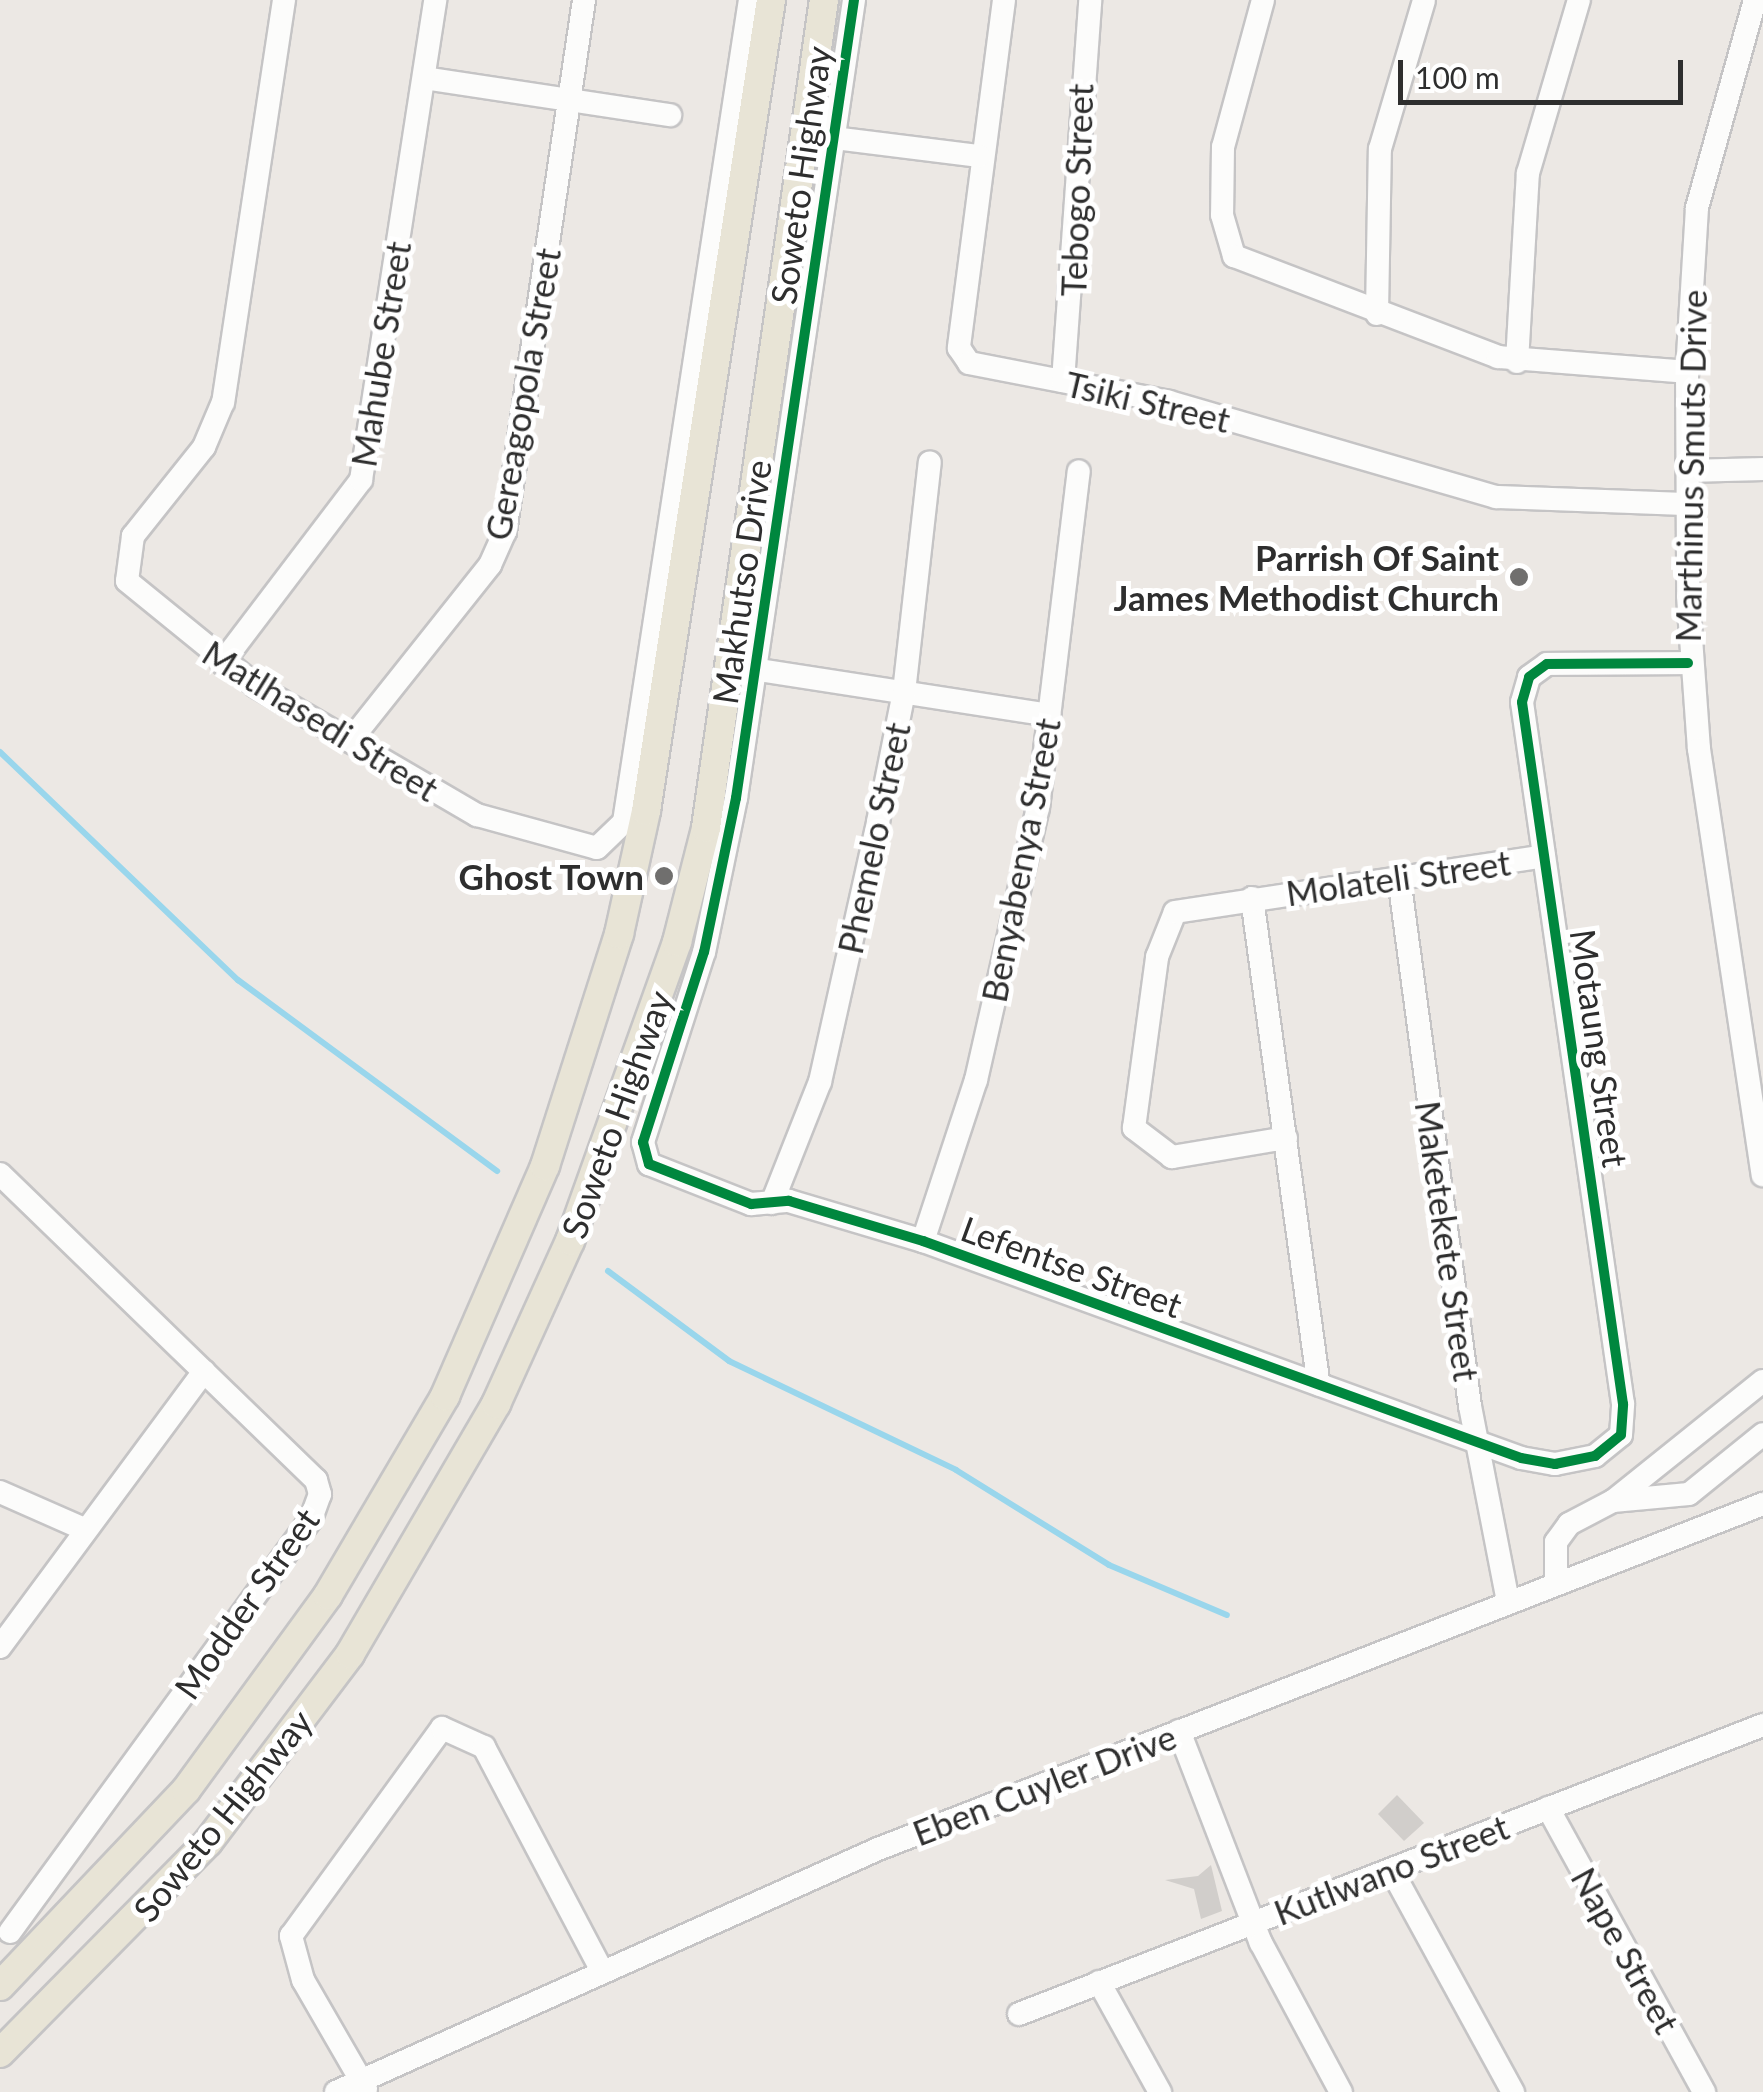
<!DOCTYPE html>
<style>
body{margin:0}
#map{position:relative;width:1763px;height:2092px;overflow:hidden;background:#ece8e4;font-family:Lato,sans-serif}
div>[style]{position:absolute}
.stream>*{height:6px;margin:-3px;padding:0 3px;transform-origin:3px;border-radius:3px;background:#99d6ec}
.building>*{inset:0;background:#d1cecb}
.roads{filter:drop-shadow(2px 0 #c5c4c5) drop-shadow(-2px 0 #c5c4c5) drop-shadow(0 2px #c5c4c5) drop-shadow(0 -2px #c5c4c5)}
.minor>*{height:22px;margin:-11px;padding:0 11px;transform-origin:11px;border-radius:11px;background:#fcfcfb}
.major>*{height:28px;margin:-14px;padding:0 14px;transform-origin:14px;border-radius:14px;background:#e8e4d6}
.cycleway>*{height:10px;margin:-5px;padding:0 5px;transform-origin:5px;border-radius:5px;background:#00873e}
.dots>*{width:28px;height:28px;translate:-50% -50%;box-sizing:border-box;border:5px solid #fff;border-radius:50%}
span{translate:-50% -50%;white-space:nowrap;text-align:center;line-height:1.15;-webkit-text-stroke:10px #fff;paint-order:stroke}
.street-label{font-size:35px;color:#2e2e2e}
.poi-label{font-size:35px;color:#2e2e2e;font-weight:700}
.right{translate:-100% -50%;text-align:right}
.scale{position:absolute;left:1398px;top:60px;width:285px;height:45px;box-sizing:border-box;border:5px solid #2e2e2e;border-top:0;padding-left:12px;font-size:30px;line-height:35px;white-space:nowrap;color:#2e2e2e;-webkit-text-stroke:8px #fff;paint-order:stroke}
</style>
<div id="map">
<div class="stream">
<i style="left:0;top:752px;width:330px;rotate:43.8deg"></i>
<i style="left:238px;top:980px;width:322px;rotate:36.4deg"></i>
<i style="left:608px;top:1271px;width:151px;rotate:36.6deg"></i>
<i style="left:729px;top:1361px;width:252px;rotate:25.6deg"></i>
<i style="left:956px;top:1470px;width:180px;rotate:31.8deg"></i>
<i style="left:1109px;top:1565px;width:128px;rotate:23deg"></i>
</div>
<div class="building">
<i style="clip-path:polygon(1397px 1795px,1424px 1823px,1404px 1841px,1378px 1814px)"></i>
<i style="clip-path:polygon(1211px 1865px,1222px 1911px,1201px 1919px,1194px 1889px,1165px 1880px,1198px 1876px)"></i>
</div>
<div class="roads">
<div class="minor">
<i style="left:284px;top:0;width:407px;rotate:98.6deg"></i>
<i style="left:223px;top:402px;width:49px;rotate:112.9deg"></i>
<i style="left:204px;top:447px;width:114px;rotate:128.6deg"></i>
<i style="left:133px;top:536px;width:45px;rotate:97.6deg"></i>
<i style="left:127px;top:581px;width:166px;rotate:39.1deg"></i>
<i style="left:256px;top:686px;width:256px;rotate:30.3deg"></i>
<i style="left:477px;top:815px;width:124px;rotate:15.4deg"></i>
<i style="left:597px;top:848px;width:37px;rotate:-44deg"></i>
<i style="left:624px;top:822px;width:832px;rotate:-81.29deg"></i>
<i style="left:854px;top:0;width:807px;rotate:98.41deg"></i>
<i style="left:736px;top:798px;width:157px;rotate:101.7deg"></i>
<i style="left:704px;top:952px;width:200px;rotate:107.8deg"></i>
<i style="left:643px;top:1142px;width:23px;rotate:75deg"></i>
<i style="left:649px;top:1164px;width:110px;rotate:21.4deg"></i>
<i style="left:751px;top:1204px;width:38px;rotate:-5deg"></i>
<i style="left:789px;top:1201px;width:140px;rotate:16.6deg"></i>
<i style="left:923px;top:1241px;width:636px;rotate:19.94deg"></i>
<i style="left:1521px;top:1458px;width:35px;rotate:10deg"></i>
<i style="left:1555px;top:1464px;width:41px;rotate:-11.3deg"></i>
<i style="left:1595px;top:1456px;width:33px;rotate:-39deg"></i>
<i style="left:1621px;top:1435px;width:31px;rotate:-86deg"></i>
<i style="left:1623px;top:1404px;width:709px;rotate:-98.19deg"></i>
<i style="left:1522px;top:702px;width:26px;rotate:-74deg"></i>
<i style="left:1529px;top:677px;width:22px;rotate:-36deg"></i>
<i style="left:1547px;top:664px;width:141px;rotate:-0.4deg"></i>
<i style="left:1004px;top:0;width:351px;rotate:97.4deg"></i>
<i style="left:959px;top:348px;width:18px;rotate:56deg"></i>
<i style="left:969px;top:363px;width:204px;rotate:11deg"></i>
<i style="left:1169px;top:402px;width:341px;rotate:16.2deg"></i>
<i style="left:1496px;top:497px;width:191px;rotate:2.1deg"></i>
<i style="left:1263px;top:0;width:152px;rotate:105.2deg"></i>
<i style="left:1223px;top:147px;width:68px;rotate:90.8deg"></i>
<i style="left:1222px;top:215px;width:43px;rotate:73.7deg"></i>
<i style="left:1234px;top:256px;width:283px;rotate:20.9deg"></i>
<i style="left:1498px;top:357px;width:190px;rotate:4.5deg"></i>
<i style="left:1755px;top:0;width:216px;rotate:105.6deg"></i>
<i style="left:1697px;top:208px;width:164px;rotate:93.5deg"></i>
<i style="left:1687px;top:372px;width:224px;rotate:89.7deg"></i>
<i style="left:1688px;top:596px;width:153px;rotate:85.9deg"></i>
<i style="left:1699px;top:749px;width:431px;rotate:81.5deg"></i>
<i style="left:424px;top:78px;width:249px;rotate:8.6deg"></i>
<i style="left:834px;top:138px;width:146px;rotate:7.1deg"></i>
<i style="left:1377px;top:314px;width:165px;rotate:-89deg"></i>
<i style="left:1380px;top:149px;width:155px;rotate:-73.5deg"></i>
<i style="left:1517px;top:362px;width:189px;rotate:-86.7deg"></i>
<i style="left:1528px;top:173px;width:180px;rotate:-73.6deg"></i>
<i style="left:1063px;top:381px;width:382px;rotate:-85.9deg"></i>
<i style="left:1688px;top:471px;width:75px;rotate:-1.5deg"></i>
<i style="left:222px;top:663px;width:230px;rotate:-52.8deg"></i>
<i style="left:361px;top:480px;width:486px;rotate:-81.2deg"></i>
<i style="left:740px;top:667px;width:313px;rotate:8.8deg"></i>
<i style="left:350px;top:741px;width:225px;rotate:-51.5deg"></i>
<i style="left:490px;top:565px;width:36px;rotate:-66deg"></i>
<i style="left:505px;top:532px;width:538px;rotate:-81.55deg"></i>
<i style="left:1399px;top:878px;width:533px;rotate:82.34deg"></i>
<i style="left:1470px;top:1406px;width:200px;rotate:79deg"></i>
<i style="left:1252px;top:898px;width:491px;rotate:82.2deg"></i>
<i style="left:1286px;top:1138px;width:116px;rotate:170.5deg"></i>
<i style="left:1172px;top:1157px;width:48px;rotate:-142.7deg"></i>
<i style="left:1134px;top:1128px;width:173px;rotate:-82.3deg"></i>
<i style="left:1157px;top:957px;width:48px;rotate:-68.2deg"></i>
<i style="left:1175px;top:912px;width:373px;rotate:-8.6deg"></i>
<i style="left:0;top:1174px;width:440px;rotate:44.1deg"></i>
<i style="left:316px;top:1480px;width:15px;rotate:74deg"></i>
<i style="left:320px;top:1494px;width:27px;rotate:110deg"></i>
<i style="left:311px;top:1519px;width:511px;rotate:126.09deg"></i>
<i style="left:772px;top:1203px;width:130px;rotate:-68.4deg"></i>
<i style="left:820px;top:1082px;width:266px;rotate:-77.4deg"></i>
<i style="left:878px;top:822px;width:133px;rotate:-78.7deg"></i>
<i style="left:904px;top:692px;width:231px;rotate:-83.6deg"></i>
<i style="left:923px;top:1241px;width:169px;rotate:-71.8deg"></i>
<i style="left:976px;top:1080px;width:279px;rotate:-77.2deg"></i>
<i style="left:1038px;top:808px;width:339px;rotate:-83.1deg"></i>
<i style="left:0;top:1492px;width:94px;rotate:23.8deg"></i>
<i style="left:1613px;top:1501px;width:76px;rotate:-5.3deg"></i>
<i style="left:1689px;top:1494px;width:95px;rotate:-39deg"></i>
<i style="left:1556px;top:1583px;width:41px;rotate:-90deg"></i>
<i style="left:1556px;top:1542px;width:22px;rotate:-54deg"></i>
<i style="left:1569px;top:1524px;width:50px;rotate:-27.6deg"></i>
<i style="left:1613px;top:1501px;width:192px;rotate:-38.7deg"></i>
<i style="left:0;top:1647px;width:343px;rotate:-53.5deg"></i>
<i style="left:1179px;top:1731px;width:227px;rotate:68.9deg"></i>
<i style="left:1261px;top:1943px;width:169px;rotate:61.8deg"></i>
<i style="left:1548px;top:1808px;width:324px;rotate:61.2deg"></i>
<i style="left:1392px;top:1871px;width:252px;rotate:61.3deg"></i>
<i style="left:1099px;top:1982px;width:126px;rotate:61deg"></i>
<i style="left:1019px;top:2014px;width:798px;rotate:-21.23deg"></i>
<i style="left:366px;top:2089px;width:126px;rotate:-120deg"></i>
<i style="left:303px;top:1980px;width:46px;rotate:-105.3deg"></i>
<i style="left:291px;top:1936px;width:257px;rotate:-54deg"></i>
<i style="left:442px;top:1728px;width:46px;rotate:24.3deg"></i>
<i style="left:484px;top:1747px;width:253px;rotate:62.2deg"></i>
<i style="left:336px;top:2092px;width:594px;rotate:-24.15deg"></i>
<i style="left:878px;top:1849px;width:950px;rotate:-21.3deg"></i>
</div>
<div class="major">
<i style="left:0;top:1986px;width:270px;rotate:-46.5deg"></i>
<i style="left:186px;top:1790px;width:241px;rotate:-53.9deg"></i>
<i style="left:328px;top:1595px;width:231px;rotate:-59.5deg"></i>
<i style="left:445px;top:1396px;width:251px;rotate:-66.5deg"></i>
<i style="left:545px;top:1166px;width:244px;rotate:-72.3deg"></i>
<i style="left:619px;top:934px;width:126px;rotate:-77.6deg"></i>
<i style="left:646px;top:811px;width:821px;rotate:-81.24deg"></i>
<i style="left:0;top:2053px;width:296px;rotate:-45.4deg"></i>
<i style="left:208px;top:1842px;width:236px;rotate:-52.9deg"></i>
<i style="left:350px;top:1654px;width:290px;rotate:-59.7deg"></i>
<i style="left:496px;top:1404px;width:179px;rotate:-65.6deg"></i>
<i style="left:570px;top:1241px;width:318px;rotate:-70.3deg"></i>
<i style="left:677px;top:942px;width:118px;rotate:-75.7deg"></i>
<i style="left:706px;top:828px;width:836px;rotate:-81.89deg"></i>
</div>
</div>
<div class="cycleway">
<i style="left:854px;top:0;width:807px;rotate:98.41deg"></i>
<i style="left:736px;top:798px;width:157px;rotate:101.7deg"></i>
<i style="left:704px;top:952px;width:200px;rotate:107.8deg"></i>
<i style="left:643px;top:1142px;width:23px;rotate:75deg"></i>
<i style="left:649px;top:1164px;width:110px;rotate:21.4deg"></i>
<i style="left:751px;top:1204px;width:38px;rotate:-5deg"></i>
<i style="left:789px;top:1201px;width:140px;rotate:16.6deg"></i>
<i style="left:923px;top:1241px;width:636px;rotate:19.94deg"></i>
<i style="left:1521px;top:1458px;width:35px;rotate:10deg"></i>
<i style="left:1555px;top:1464px;width:41px;rotate:-11.3deg"></i>
<i style="left:1595px;top:1456px;width:33px;rotate:-39deg"></i>
<i style="left:1621px;top:1435px;width:31px;rotate:-86deg"></i>
<i style="left:1623px;top:1404px;width:709px;rotate:-98.19deg"></i>
<i style="left:1522px;top:702px;width:26px;rotate:-74deg"></i>
<i style="left:1529px;top:677px;width:22px;rotate:-36deg"></i>
<i style="left:1547px;top:664px;width:141px;rotate:-0.4deg"></i>
</div>
<div class="dots">
<i style="left:1519px;top:577px;background:#706f6e"></i>
<i style="left:664px;top:876px;background:#706f6e"></i>
</div>
<div class="street-label">
<span style="left:800px;top:175px;rotate:-82deg">Soweto Highway</span>
<span style="left:1076px;top:190px;rotate:-88deg">Tebogo Street</span>
<span style="left:380px;top:354px;rotate:-81deg">Mahube Street</span>
<span style="left:522px;top:394px;rotate:-80deg">Gereagopola Street</span>
<span style="left:1148px;top:401px;rotate:13deg">Tsiki Street</span>
<span style="left:1690px;top:466px;rotate:-89deg">Marthinus Smuts Drive</span>
<span style="left:741px;top:582px;rotate:-82deg">Makhutso Drive</span>
<span style="left:321px;top:720px;rotate:32deg">Matlhasedi Street</span>
<span style="left:873px;top:838px;rotate:-78deg">Phemelo Street</span>
<span style="left:1020px;top:860px;rotate:-79deg">Benyabenya Street</span>
<span style="left:1398px;top:877px;rotate:-8deg">Molateli Street</span>
<span style="left:1600px;top:1048px;rotate:82deg">Motaung Street</span>
<span style="left:616px;top:1114px;rotate:-70deg">Soweto Highway</span>
<span style="left:1448px;top:1241px;rotate:82deg">Maketekete Street</span>
<span style="left:1072px;top:1266px;rotate:20deg">Lefentse Street</span>
<span style="left:246px;top:1603px;rotate:-55deg">Modder Street</span>
<span style="left:1044px;top:1784px;rotate:-21deg">Eben Cuyler Drive</span>
<span style="left:222px;top:1815px;rotate:-51deg">Soweto Highway</span>
<span style="left:1391px;top:1869px;rotate:-21deg">Kutlwano Street</span>
<span style="left:1626px;top:1950px;rotate:61deg">Nape Street</span>
</div>
<div class="poi-label">
<span class="right" style="left:1499px;top:577px">Parrish Of Saint<br>James Methodist Church</span>
<span class="right" style="left:644px;top:876px">Ghost Town</span>
</div>
<div class="scale">100 m</div>
</div>
